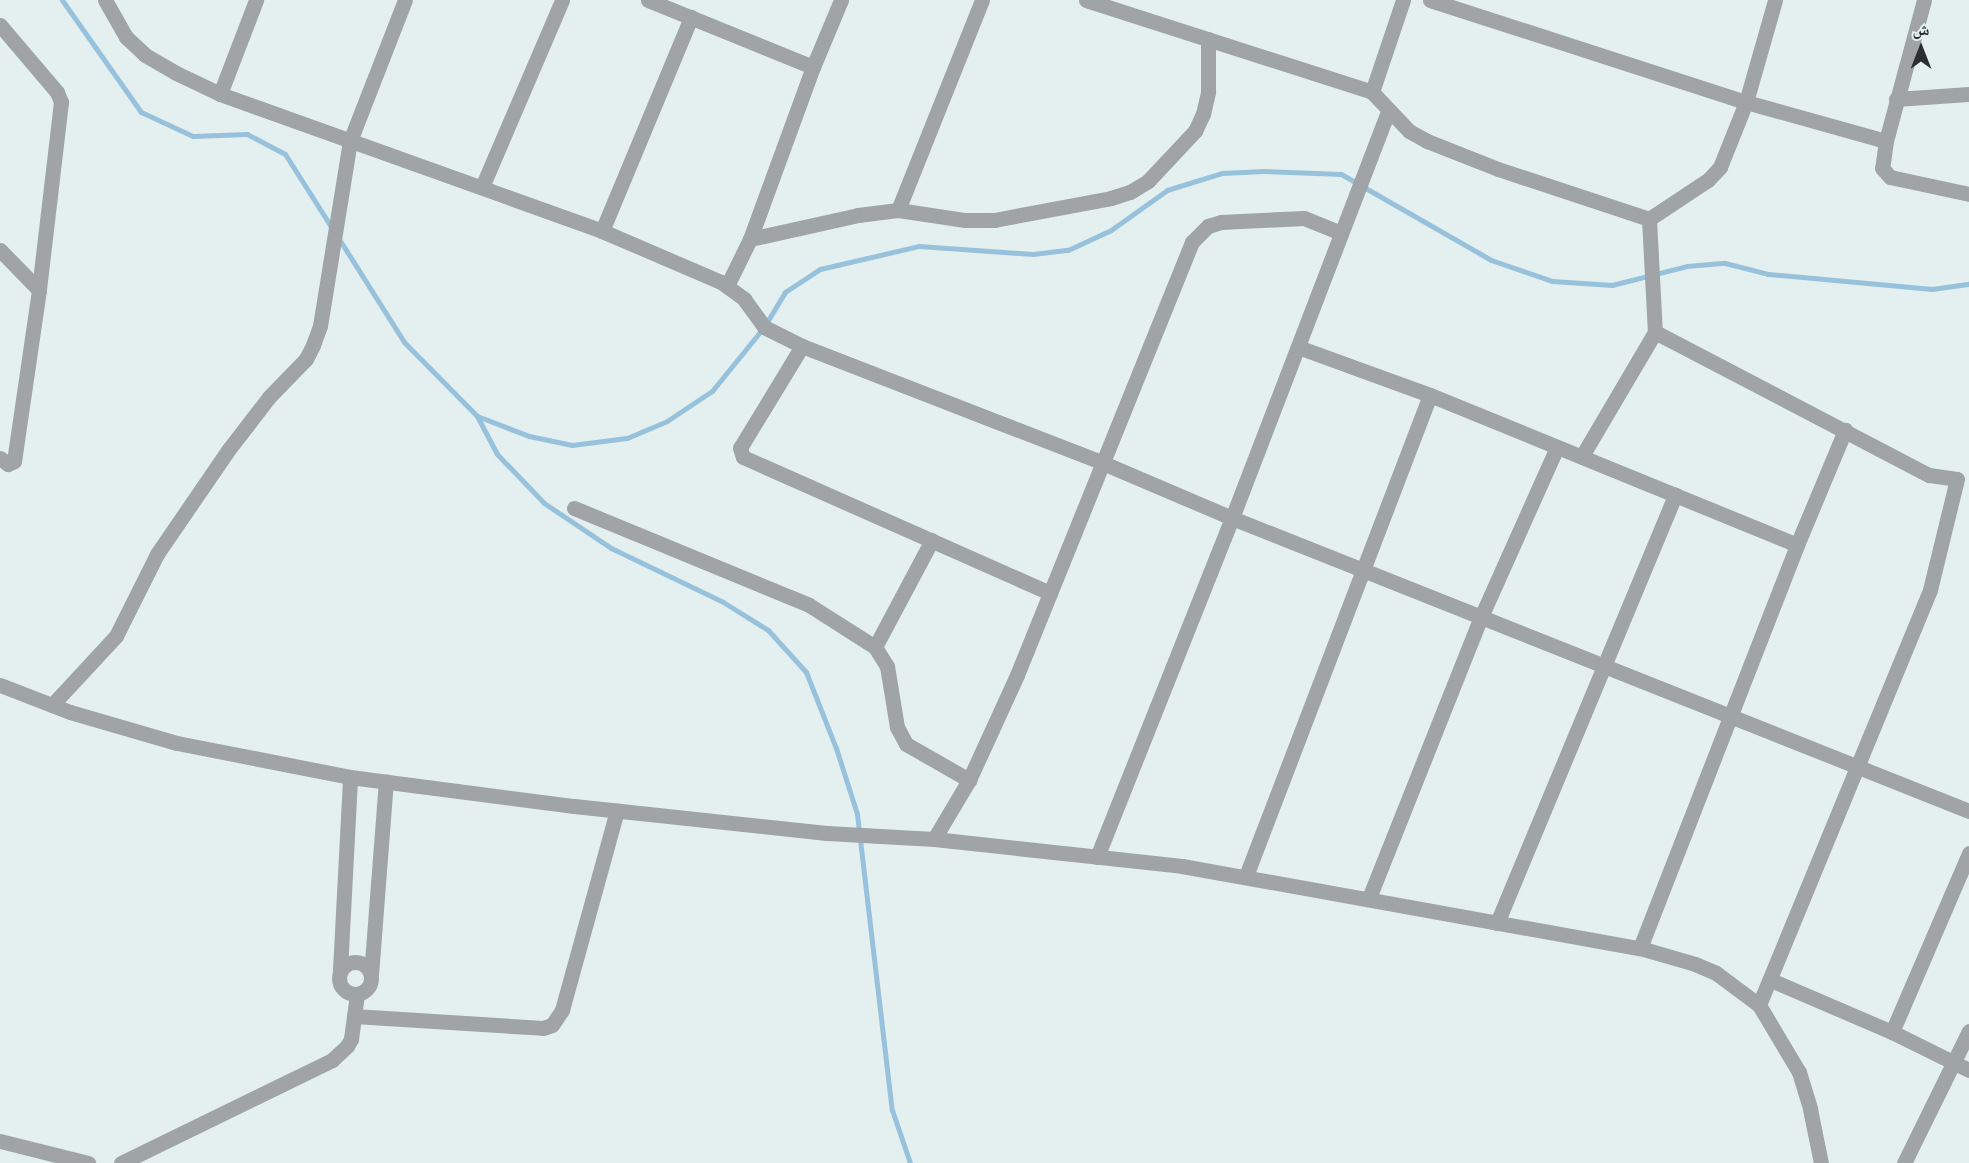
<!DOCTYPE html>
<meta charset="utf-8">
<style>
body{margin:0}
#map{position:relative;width:1969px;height:1163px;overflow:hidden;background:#e4f0f0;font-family:Karla,"Noto Naskh Arabic",sans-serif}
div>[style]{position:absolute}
.stream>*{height:5px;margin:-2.5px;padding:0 2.5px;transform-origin:2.5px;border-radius:2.5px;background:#98c1dc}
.street>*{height:15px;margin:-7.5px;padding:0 7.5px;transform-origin:7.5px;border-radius:7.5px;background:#a0a4a6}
.street>.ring{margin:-7.5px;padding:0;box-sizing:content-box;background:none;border:15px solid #a0a4a6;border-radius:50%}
span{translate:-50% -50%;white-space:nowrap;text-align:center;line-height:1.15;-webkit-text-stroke:4.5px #e4f0f0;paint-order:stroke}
.north{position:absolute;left:1891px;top:18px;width:60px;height:60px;-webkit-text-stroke:4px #e4f0f0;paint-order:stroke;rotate:0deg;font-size:16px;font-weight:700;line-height:24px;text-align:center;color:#2b2f30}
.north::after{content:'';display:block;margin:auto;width:21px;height:27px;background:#2b2f30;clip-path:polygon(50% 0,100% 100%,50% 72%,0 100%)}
</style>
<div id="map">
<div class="stream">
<i style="left:62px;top:0;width:137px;rotate:54.8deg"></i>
<i style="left:141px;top:112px;width:57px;rotate:24.8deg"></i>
<i style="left:193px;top:136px;width:54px;rotate:-2.1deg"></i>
<i style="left:247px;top:134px;width:43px;rotate:27.8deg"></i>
<i style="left:285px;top:154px;width:88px;rotate:57.6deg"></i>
<i style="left:339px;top:239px;width:122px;rotate:57.7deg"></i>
<i style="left:404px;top:342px;width:104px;rotate:45.4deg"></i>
<i style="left:477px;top:416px;width:43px;rotate:62.2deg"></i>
<i style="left:497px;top:454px;width:68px;rotate:46.2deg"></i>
<i style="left:544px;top:503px;width:81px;rotate:33.9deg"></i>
<i style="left:611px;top:548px;width:124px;rotate:25.7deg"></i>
<i style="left:723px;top:602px;width:53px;rotate:31.9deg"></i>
<i style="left:768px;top:630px;width:57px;rotate:47.9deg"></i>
<i style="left:806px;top:672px;width:82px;rotate:68.5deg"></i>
<i style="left:836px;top:748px;width:69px;rotate:72.3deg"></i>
<i style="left:857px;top:814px;width:298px;rotate:83.3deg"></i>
<i style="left:892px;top:1110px;width:56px;rotate:71.2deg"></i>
<i style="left:477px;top:416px;width:56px;rotate:21deg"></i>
<i style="left:529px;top:436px;width:44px;rotate:11.8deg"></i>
<i style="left:572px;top:445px;width:55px;rotate:-7.3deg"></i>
<i style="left:627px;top:438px;width:43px;rotate:-23deg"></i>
<i style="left:667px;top:421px;width:54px;rotate:-33.7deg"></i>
<i style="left:712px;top:391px;width:82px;rotate:-50.9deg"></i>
<i style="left:764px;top:327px;width:41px;rotate:-59deg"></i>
<i style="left:785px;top:292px;width:42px;rotate:-33.3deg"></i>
<i style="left:820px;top:269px;width:102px;rotate:-13.1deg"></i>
<i style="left:919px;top:246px;width:114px;rotate:4deg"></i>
<i style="left:1033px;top:254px;width:35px;rotate:-7deg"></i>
<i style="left:1068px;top:250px;width:47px;rotate:-24.9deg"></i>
<i style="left:1111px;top:230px;width:69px;rotate:-35.5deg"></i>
<i style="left:1167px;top:190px;width:58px;rotate:-17.2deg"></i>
<i style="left:1222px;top:173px;width:42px;rotate:-2.7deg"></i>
<i style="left:1264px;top:171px;width:77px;rotate:2.2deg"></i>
<i style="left:1341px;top:174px;width:173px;rotate:29.8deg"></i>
<i style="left:1491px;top:260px;width:65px;rotate:19deg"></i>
<i style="left:1552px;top:281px;width:60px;rotate:3.8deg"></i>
<i style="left:1612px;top:285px;width:77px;rotate:-14.2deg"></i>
<i style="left:1687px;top:266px;width:38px;rotate:-5deg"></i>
<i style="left:1725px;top:263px;width:44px;rotate:14.3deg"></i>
<i style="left:1768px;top:274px;width:165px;rotate:5.2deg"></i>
<i style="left:1932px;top:289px;width:37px;rotate:-8deg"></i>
</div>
<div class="street">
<i style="left:105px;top:0;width:43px;rotate:60.4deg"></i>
<i style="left:126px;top:37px;width:26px;rotate:43deg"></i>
<i style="left:145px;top:55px;width:36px;rotate:30deg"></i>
<i style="left:176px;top:73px;width:49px;rotate:25.5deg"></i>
<i style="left:220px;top:94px;width:406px;rotate:19.7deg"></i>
<i style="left:602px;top:231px;width:129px;rotate:23.2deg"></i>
<i style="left:721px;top:282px;width:29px;rotate:36deg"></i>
<i style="left:744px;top:299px;width:34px;rotate:54deg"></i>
<i style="left:764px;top:327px;width:42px;rotate:26.6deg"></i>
<i style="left:802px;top:346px;width:323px;rotate:21.2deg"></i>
<i style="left:1103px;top:463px;width:140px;rotate:23.1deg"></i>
<i style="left:1232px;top:518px;width:793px;rotate:21.68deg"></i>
<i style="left:648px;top:0;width:178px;rotate:22.1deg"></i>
<i style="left:1086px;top:0;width:300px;rotate:17.8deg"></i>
<i style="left:1403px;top:0;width:97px;rotate:108.6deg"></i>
<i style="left:1372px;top:92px;width:54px;rotate:46.5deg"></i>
<i style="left:1409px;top:131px;width:21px;rotate:29deg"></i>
<i style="left:1427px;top:141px;width:76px;rotate:21.5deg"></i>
<i style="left:1498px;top:169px;width:159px;rotate:18.3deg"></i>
<i style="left:1430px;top:0;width:332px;rotate:17.9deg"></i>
<i style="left:1746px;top:102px;width:145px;rotate:15.6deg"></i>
<i style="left:1924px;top:0;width:146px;rotate:105.1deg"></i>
<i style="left:1886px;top:141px;width:27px;rotate:98deg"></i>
<i style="left:1882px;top:168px;width:12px;rotate:48deg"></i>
<i style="left:1890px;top:177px;width:81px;rotate:12.1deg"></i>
<i style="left:0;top:25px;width:88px;rotate:49.6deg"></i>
<i style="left:57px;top:92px;width:11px;rotate:68deg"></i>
<i style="left:61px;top:102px;width:189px;rotate:96.7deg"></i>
<i style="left:39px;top:290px;width:173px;rotate:98.3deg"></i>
<i style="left:14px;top:461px;width:7px;rotate:153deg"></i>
<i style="left:8px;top:464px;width:10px;rotate:-143deg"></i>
<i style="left:220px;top:94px;width:101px;rotate:-69deg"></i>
<i style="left:1896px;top:99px;width:73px;rotate:-3.9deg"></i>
<i style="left:482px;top:187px;width:203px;rotate:-66.8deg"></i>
<i style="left:898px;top:210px;width:68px;rotate:8.5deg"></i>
<i style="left:965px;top:220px;width:29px"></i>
<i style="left:994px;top:220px;width:119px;rotate:-10.6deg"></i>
<i style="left:1111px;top:198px;width:20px;rotate:-18deg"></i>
<i style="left:1130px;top:192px;width:21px;rotate:-31deg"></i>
<i style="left:1148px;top:181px;width:69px;rotate:-46.8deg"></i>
<i style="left:1195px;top:131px;width:19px;rotate:-65deg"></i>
<i style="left:1203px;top:114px;width:23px;rotate:-77deg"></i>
<i style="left:1208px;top:92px;width:53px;rotate:-90deg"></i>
<i style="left:1649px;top:219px;width:113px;rotate:87deg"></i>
<i style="left:1655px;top:332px;width:309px;rotate:27.6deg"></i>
<i style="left:1929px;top:475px;width:28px;rotate:8deg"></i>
<i style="left:1957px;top:479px;width:114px;rotate:103.7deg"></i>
<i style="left:1930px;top:590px;width:449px;rotate:112.4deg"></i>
<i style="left:1649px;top:219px;width:71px;rotate:-33.5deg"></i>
<i style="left:1708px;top:180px;width:18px;rotate:-47deg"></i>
<i style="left:1720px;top:167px;width:70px;rotate:-68.2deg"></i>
<i style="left:1746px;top:102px;width:106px;rotate:-74.1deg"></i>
<i style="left:602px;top:231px;width:232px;rotate:-67.4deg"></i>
<i style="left:750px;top:239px;width:111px;rotate:-12.5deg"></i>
<i style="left:858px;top:215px;width:40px;rotate:-7.1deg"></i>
<i style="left:898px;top:210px;width:226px;rotate:-68.2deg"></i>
<i style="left:0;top:250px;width:56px;rotate:45.7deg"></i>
<i style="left:727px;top:286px;width:52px;rotate:-63.9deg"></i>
<i style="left:750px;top:239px;width:183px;rotate:-69.9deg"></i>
<i style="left:813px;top:67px;width:73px;rotate:-67.3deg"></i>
<i style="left:802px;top:346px;width:119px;rotate:121.3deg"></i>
<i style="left:740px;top:448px;width:9px;rotate:72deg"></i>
<i style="left:743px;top:457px;width:336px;rotate:23.9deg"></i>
<i style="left:1298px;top:347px;width:140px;rotate:20deg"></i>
<i style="left:1430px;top:395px;width:396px;rotate:22.2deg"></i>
<i style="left:1582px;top:456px;width:144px;rotate:-59.5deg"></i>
<i style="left:574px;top:508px;width:254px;rotate:22.4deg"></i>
<i style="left:809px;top:605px;width:78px;rotate:32.5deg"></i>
<i style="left:875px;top:647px;width:22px;rotate:58deg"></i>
<i style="left:887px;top:666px;width:62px;rotate:80.7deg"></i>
<i style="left:897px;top:727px;width:19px;rotate:62deg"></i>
<i style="left:906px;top:744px;width:73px;rotate:29.7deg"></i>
<i style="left:875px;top:647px;width:121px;rotate:-62deg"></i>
<i style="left:0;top:685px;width:75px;rotate:21.1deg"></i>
<i style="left:70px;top:712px;width:111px;rotate:16.2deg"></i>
<i style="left:177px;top:743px;width:176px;rotate:11.1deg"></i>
<i style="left:350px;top:777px;width:226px;rotate:7.4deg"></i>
<i style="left:574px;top:806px;width:254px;rotate:6.1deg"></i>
<i style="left:827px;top:833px;width:107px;rotate:3.2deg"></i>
<i style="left:934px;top:839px;width:249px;rotate:6.2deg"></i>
<i style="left:1182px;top:866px;width:465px;rotate:10.2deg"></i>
<i style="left:1640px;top:948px;width:57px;rotate:16.2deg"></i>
<i style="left:1695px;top:964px;width:23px;rotate:23deg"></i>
<i style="left:1716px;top:973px;width:54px;rotate:36.7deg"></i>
<i style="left:1759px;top:1005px;width:78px;rotate:59.2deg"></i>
<i style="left:1799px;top:1072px;width:39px;rotate:73deg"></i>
<i style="left:1810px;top:1109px;width:55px;rotate:78.5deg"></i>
<i style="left:52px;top:705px;width:94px;rotate:-47.2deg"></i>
<i style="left:116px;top:636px;width:92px;rotate:-63.4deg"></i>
<i style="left:157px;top:554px;width:127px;rotate:-55.6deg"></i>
<i style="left:229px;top:449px;width:66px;rotate:-52.4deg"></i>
<i style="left:269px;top:397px;width:53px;rotate:-45.8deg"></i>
<i style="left:306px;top:359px;width:16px;rotate:-63deg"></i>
<i style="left:313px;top:345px;width:20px;rotate:-70deg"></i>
<i style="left:320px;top:326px;width:187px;rotate:-80.8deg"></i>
<i style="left:350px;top:141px;width:151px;rotate:-68.7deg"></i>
<i style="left:934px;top:839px;width:69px;rotate:-59.3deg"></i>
<i style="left:969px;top:780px;width:115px;rotate:-65.4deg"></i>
<i style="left:1017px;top:675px;width:467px;rotate:-68deg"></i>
<i style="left:1192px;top:242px;width:23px;rotate:-45deg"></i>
<i style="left:1208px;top:226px;width:14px;rotate:-17deg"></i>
<i style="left:1221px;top:222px;width:83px;rotate:-2.8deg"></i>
<i style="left:1304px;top:218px;width:40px;rotate:22deg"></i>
<i style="left:1097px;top:857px;width:365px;rotate:-68.3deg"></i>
<i style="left:1232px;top:518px;width:436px;rotate:-69deg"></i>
<i style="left:1246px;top:876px;width:515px;rotate:-69.07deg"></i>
<i style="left:1369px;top:898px;width:302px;rotate:-68.3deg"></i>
<i style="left:1481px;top:617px;width:186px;rotate:-65.9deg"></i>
<i style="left:1497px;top:923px;width:464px;rotate:-67.4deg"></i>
<i style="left:1640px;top:948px;width:433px;rotate:-68.7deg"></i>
<i style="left:1797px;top:545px;width:125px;rotate:-67.3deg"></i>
<i class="ring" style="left:339px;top:962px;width:17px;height:17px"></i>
<i style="left:340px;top:970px;width:193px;rotate:-87deg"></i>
<i style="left:371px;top:975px;width:194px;rotate:-85.6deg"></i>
<i style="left:1771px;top:980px;width:132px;rotate:23.3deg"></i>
<i style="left:1892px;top:1032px;width:86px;rotate:26.3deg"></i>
<i style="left:354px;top:1016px;width:189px;rotate:3.6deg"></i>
<i style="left:543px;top:1028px;width:9px;rotate:-18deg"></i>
<i style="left:552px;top:1025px;width:18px;rotate:-56deg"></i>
<i style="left:562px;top:1010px;width:207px;rotate:-74.6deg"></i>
<i style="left:1892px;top:1032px;width:195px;rotate:-66.7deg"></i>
<i style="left:0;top:1141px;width:91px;rotate:14deg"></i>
<i style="left:121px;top:1163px;width:235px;rotate:-26deg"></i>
<i style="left:332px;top:1060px;width:21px;rotate:-43deg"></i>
<i style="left:347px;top:1046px;width:8px;rotate:-60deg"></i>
<i style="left:351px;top:1039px;width:45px;rotate:-82.4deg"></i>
<i style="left:1904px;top:1163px;width:147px;rotate:-63.8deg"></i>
</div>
<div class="north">ش</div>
</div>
